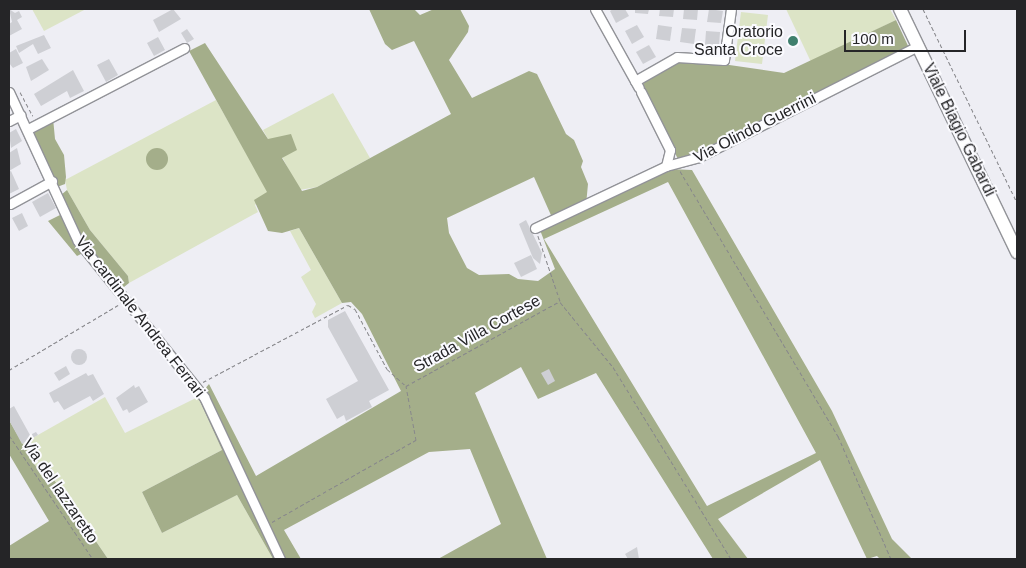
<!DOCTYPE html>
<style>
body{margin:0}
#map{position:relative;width:1026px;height:568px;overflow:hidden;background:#eeeef4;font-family:Arial,sans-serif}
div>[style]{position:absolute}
.green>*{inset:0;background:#dce4c6}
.forest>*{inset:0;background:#a4ae8a}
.round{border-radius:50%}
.building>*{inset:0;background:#cecfd4}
.path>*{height:1px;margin-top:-0.5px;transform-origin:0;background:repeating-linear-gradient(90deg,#87878b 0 4px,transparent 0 6.5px)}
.roads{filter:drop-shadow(1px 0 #929398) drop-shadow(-1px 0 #929398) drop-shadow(0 1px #929398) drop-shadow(0 -1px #929398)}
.street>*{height:9px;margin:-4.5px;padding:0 4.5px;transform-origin:4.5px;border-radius:4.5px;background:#fff}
.secondary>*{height:12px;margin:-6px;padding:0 6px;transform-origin:6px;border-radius:6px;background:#fff}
.dots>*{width:14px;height:14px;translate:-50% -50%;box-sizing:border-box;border:2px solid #fbfbff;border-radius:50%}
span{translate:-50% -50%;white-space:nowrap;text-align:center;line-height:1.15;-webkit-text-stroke:4px #fbfbff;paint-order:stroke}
.poi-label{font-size:16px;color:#252527}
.right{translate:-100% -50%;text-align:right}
.street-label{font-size:16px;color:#252527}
.frame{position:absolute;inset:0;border:10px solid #252527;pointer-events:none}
.scale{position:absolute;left:844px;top:30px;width:122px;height:22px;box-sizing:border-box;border:2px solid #252527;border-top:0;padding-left:6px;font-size:15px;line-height:18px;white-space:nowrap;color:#252527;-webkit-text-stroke:4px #fbfbff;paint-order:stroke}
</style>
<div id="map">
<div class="green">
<i style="clip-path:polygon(32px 9px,86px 9px,44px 31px)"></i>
<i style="clip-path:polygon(786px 9px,890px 9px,896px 20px,811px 62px)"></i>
<i style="clip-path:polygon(741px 12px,768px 15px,762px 64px,735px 61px)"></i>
<i style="clip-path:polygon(333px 93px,370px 158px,317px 187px,299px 190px,273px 139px,268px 139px,263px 130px)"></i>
<i style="clip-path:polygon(216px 100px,268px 192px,255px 205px,258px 212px,129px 283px,128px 276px,90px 230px,67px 190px,65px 180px)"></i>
<i style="clip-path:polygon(299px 228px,342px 303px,315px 318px,312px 312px,316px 304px,301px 277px,311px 270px,290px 231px)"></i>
<i style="clip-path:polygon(105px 397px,125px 433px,198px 397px,222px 450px,142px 492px,162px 533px,237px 495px,273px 559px,108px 559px,50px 474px,42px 477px,22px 444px)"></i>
</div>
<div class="forest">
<i style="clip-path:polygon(evenodd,369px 9px,414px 9px,420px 15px,434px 9px,460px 9px,469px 26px,468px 32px,449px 60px,472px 98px,529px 71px,537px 74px,566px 134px,574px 140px,583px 161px,581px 167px,588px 184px,586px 205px,669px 169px,692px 170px,832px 411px,892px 539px,912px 559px,880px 559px,877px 556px,867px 559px,820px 460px,718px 519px,748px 559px,713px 559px,596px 373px,538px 399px,521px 367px,475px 393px,547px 559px,438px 559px,501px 524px,470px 449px,429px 452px,284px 530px,301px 559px,273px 559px,237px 495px,162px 533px,142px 492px,222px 450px,198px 397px,209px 384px,256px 476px,401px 391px,362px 314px,351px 302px,342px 303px,299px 228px,282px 233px,268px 231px,254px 200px,267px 192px,189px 51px,205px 43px,268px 139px,291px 134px,297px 150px,282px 158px,302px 191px,317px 187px,451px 114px,414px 41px,392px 50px,385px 44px,369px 9px,534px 177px,554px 222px,540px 230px,555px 269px,538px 281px,518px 279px,509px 274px,479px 275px,467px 268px,449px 233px,447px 218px,534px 177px,369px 9px,668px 182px,816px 453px,707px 506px,544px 239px,668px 182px)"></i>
<i style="clip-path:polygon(896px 20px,909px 48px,736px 133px,692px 158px,679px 161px,643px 91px,644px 78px,681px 58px,784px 73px)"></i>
<i style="clip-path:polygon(53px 118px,55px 139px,64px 155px,66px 177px,65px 184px,57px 187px,34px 134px,34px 129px)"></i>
<i class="round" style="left:146px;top:148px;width:22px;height:22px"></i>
<i style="clip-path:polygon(67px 190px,90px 230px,128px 276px,129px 283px,124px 287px,121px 287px,89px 250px,77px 256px,48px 221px,68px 211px,61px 195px)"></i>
<i style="clip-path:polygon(9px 420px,42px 477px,50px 474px,108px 559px,9px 559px,9px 546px,49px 521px,9px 454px)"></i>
</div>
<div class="building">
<i style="clip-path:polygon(9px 9px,15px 13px,19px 11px,22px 17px,17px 20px,22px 29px,9px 36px,9px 24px,12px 22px)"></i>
<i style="clip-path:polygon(173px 9px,181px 19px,159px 32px,153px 20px)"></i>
<i style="clip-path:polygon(613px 9px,625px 9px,629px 16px,616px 23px,610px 11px)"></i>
<i style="clip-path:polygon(635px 9px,649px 9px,648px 14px,635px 13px)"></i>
<i style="clip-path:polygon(660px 9px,674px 9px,673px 17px,659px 16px)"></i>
<i style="clip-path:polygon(684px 9px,698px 9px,697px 20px,683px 19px)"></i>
<i style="clip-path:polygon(709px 9px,723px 11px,721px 23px,707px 22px)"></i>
<i style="clip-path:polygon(637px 25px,644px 37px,632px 44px,625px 31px)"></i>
<i style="clip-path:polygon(658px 25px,672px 27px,670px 41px,656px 39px)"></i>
<i style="clip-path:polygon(682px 28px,696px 29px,694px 44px,680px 42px)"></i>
<i style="clip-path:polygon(187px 29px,194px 39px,187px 43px,181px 33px)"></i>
<i style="clip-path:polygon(706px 31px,720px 32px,719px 46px,705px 45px)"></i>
<i style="clip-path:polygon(44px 35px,51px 48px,38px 54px,33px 44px,19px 53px,16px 46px)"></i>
<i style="clip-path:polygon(158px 37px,165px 50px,154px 56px,147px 43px)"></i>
<i style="clip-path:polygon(649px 45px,656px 57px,643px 64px,636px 52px)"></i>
<i style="clip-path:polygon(16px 49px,23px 63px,13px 68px,9px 63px,9px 53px)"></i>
<i style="clip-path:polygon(42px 59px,49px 70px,31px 81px,26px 67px)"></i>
<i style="clip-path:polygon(109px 59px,118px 75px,106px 82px,97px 65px)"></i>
<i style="clip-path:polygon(73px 70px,84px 91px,70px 98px,67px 91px,41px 106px,34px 94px)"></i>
<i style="clip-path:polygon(16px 129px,22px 141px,11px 148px,9px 133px)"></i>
<i style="clip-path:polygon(17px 148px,21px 164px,9px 171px,9px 153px)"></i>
<i style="clip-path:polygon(11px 171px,19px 189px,9px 194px,9px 172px)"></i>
<i style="clip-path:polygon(48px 193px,56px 208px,40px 217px,32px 202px)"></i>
<i style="clip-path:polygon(22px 213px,28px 226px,19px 231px,12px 218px)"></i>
<i style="clip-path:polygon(526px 220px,542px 253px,540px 264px,533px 258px,519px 224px)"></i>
<i style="clip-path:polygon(531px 255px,537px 269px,521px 277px,514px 263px)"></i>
<i style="clip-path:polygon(345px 311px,389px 390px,369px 401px,372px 407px,346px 421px,344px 415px,337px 419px,326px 399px,358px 381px,328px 327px,328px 320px)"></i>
<i class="round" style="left:71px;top:349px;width:16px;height:16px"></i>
<i style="clip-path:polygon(66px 366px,70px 374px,59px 381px,54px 373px)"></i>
<i style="clip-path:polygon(549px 369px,555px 381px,548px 385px,541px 373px)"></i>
<i style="clip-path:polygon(86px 373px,88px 376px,93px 374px,104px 394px,93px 401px,90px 396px,64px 410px,58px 401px,54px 403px,49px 393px)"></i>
<i style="clip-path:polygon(134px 385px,135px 388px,139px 386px,148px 402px,129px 413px,127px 409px,123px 411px,116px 398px)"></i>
<i style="clip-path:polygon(14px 406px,30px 435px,36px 432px,38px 435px,22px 444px,9px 420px,9px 409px)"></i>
<i style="clip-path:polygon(637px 547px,639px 559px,628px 559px,625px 554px)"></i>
</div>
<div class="path">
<i style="left:923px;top:9px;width:216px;rotate:64.1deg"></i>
<i style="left:20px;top:92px;width:27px;rotate:62deg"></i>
<i style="left:680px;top:171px;width:309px;rotate:59.2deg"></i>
<i style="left:838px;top:436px;width:134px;rotate:66.7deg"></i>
<i style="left:560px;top:302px;width:84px;rotate:50.8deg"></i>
<i style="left:613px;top:367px;width:225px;rotate:58.4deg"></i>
<i style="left:9px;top:370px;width:127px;rotate:-30.8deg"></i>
<i style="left:203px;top:382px;width:164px;rotate:-28deg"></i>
<i style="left:348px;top:305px;width:8px;rotate:30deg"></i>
<i style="left:355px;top:309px;width:68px;rotate:61.9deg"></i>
<i style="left:387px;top:369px;width:25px;rotate:42deg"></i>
<i style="left:9px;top:435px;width:150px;rotate:55.9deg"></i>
<i style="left:272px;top:522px;width:166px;rotate:-29.7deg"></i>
<i style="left:416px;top:440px;width:55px;rotate:-100.5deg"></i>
<i style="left:406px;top:386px;width:176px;rotate:-28.9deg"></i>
<i style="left:560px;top:301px;width:69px;rotate:-108.7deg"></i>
</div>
<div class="roads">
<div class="street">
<i style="left:595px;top:9px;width:90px;rotate:60.9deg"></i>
<i style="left:635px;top:81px;width:48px;rotate:-29.7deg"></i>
<i style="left:677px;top:57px;width:47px;rotate:3.7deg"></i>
<i style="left:724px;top:60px;width:51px;rotate:-82.2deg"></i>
<i style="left:9px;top:92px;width:164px;rotate:65.2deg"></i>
<i style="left:78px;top:241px;width:201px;rotate:51.1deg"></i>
<i style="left:204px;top:397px;width:179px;rotate:64.9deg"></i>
<i style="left:641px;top:92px;width:65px;rotate:63.4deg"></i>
<i style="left:670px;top:150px;width:16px;rotate:104deg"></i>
<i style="left:9px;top:121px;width:13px;rotate:-27deg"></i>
<i style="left:28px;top:129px;width:176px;rotate:-27.4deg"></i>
<i style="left:10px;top:204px;width:48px;rotate:-28.7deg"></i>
<i style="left:535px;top:228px;width:145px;rotate:-25.3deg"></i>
<i style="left:666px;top:166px;width:34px;rotate:-15deg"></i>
<i style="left:699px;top:157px;width:246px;rotate:-26.9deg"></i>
</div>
<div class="secondary">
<i style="left:900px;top:9px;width:270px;rotate:64.3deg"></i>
</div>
</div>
<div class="dots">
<i style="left:793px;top:41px;background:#3f7f6d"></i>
</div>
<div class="poi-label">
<span class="right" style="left:783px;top:41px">Oratorio<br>Santa Croce</span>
</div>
<div class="street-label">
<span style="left:755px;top:128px;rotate:-27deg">Via Olindo Guerrini</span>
<span style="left:959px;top:130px;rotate:64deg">Viale Biagio Gabardi</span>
<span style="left:140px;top:317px;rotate:52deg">Via cardinale Andrea Ferrari</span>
<span style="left:477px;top:334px;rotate:-29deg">Strada Villa Cortese</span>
<span style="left:60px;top:491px;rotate:56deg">Via del lazzaretto</span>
</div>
<div class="frame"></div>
<div class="scale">100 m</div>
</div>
